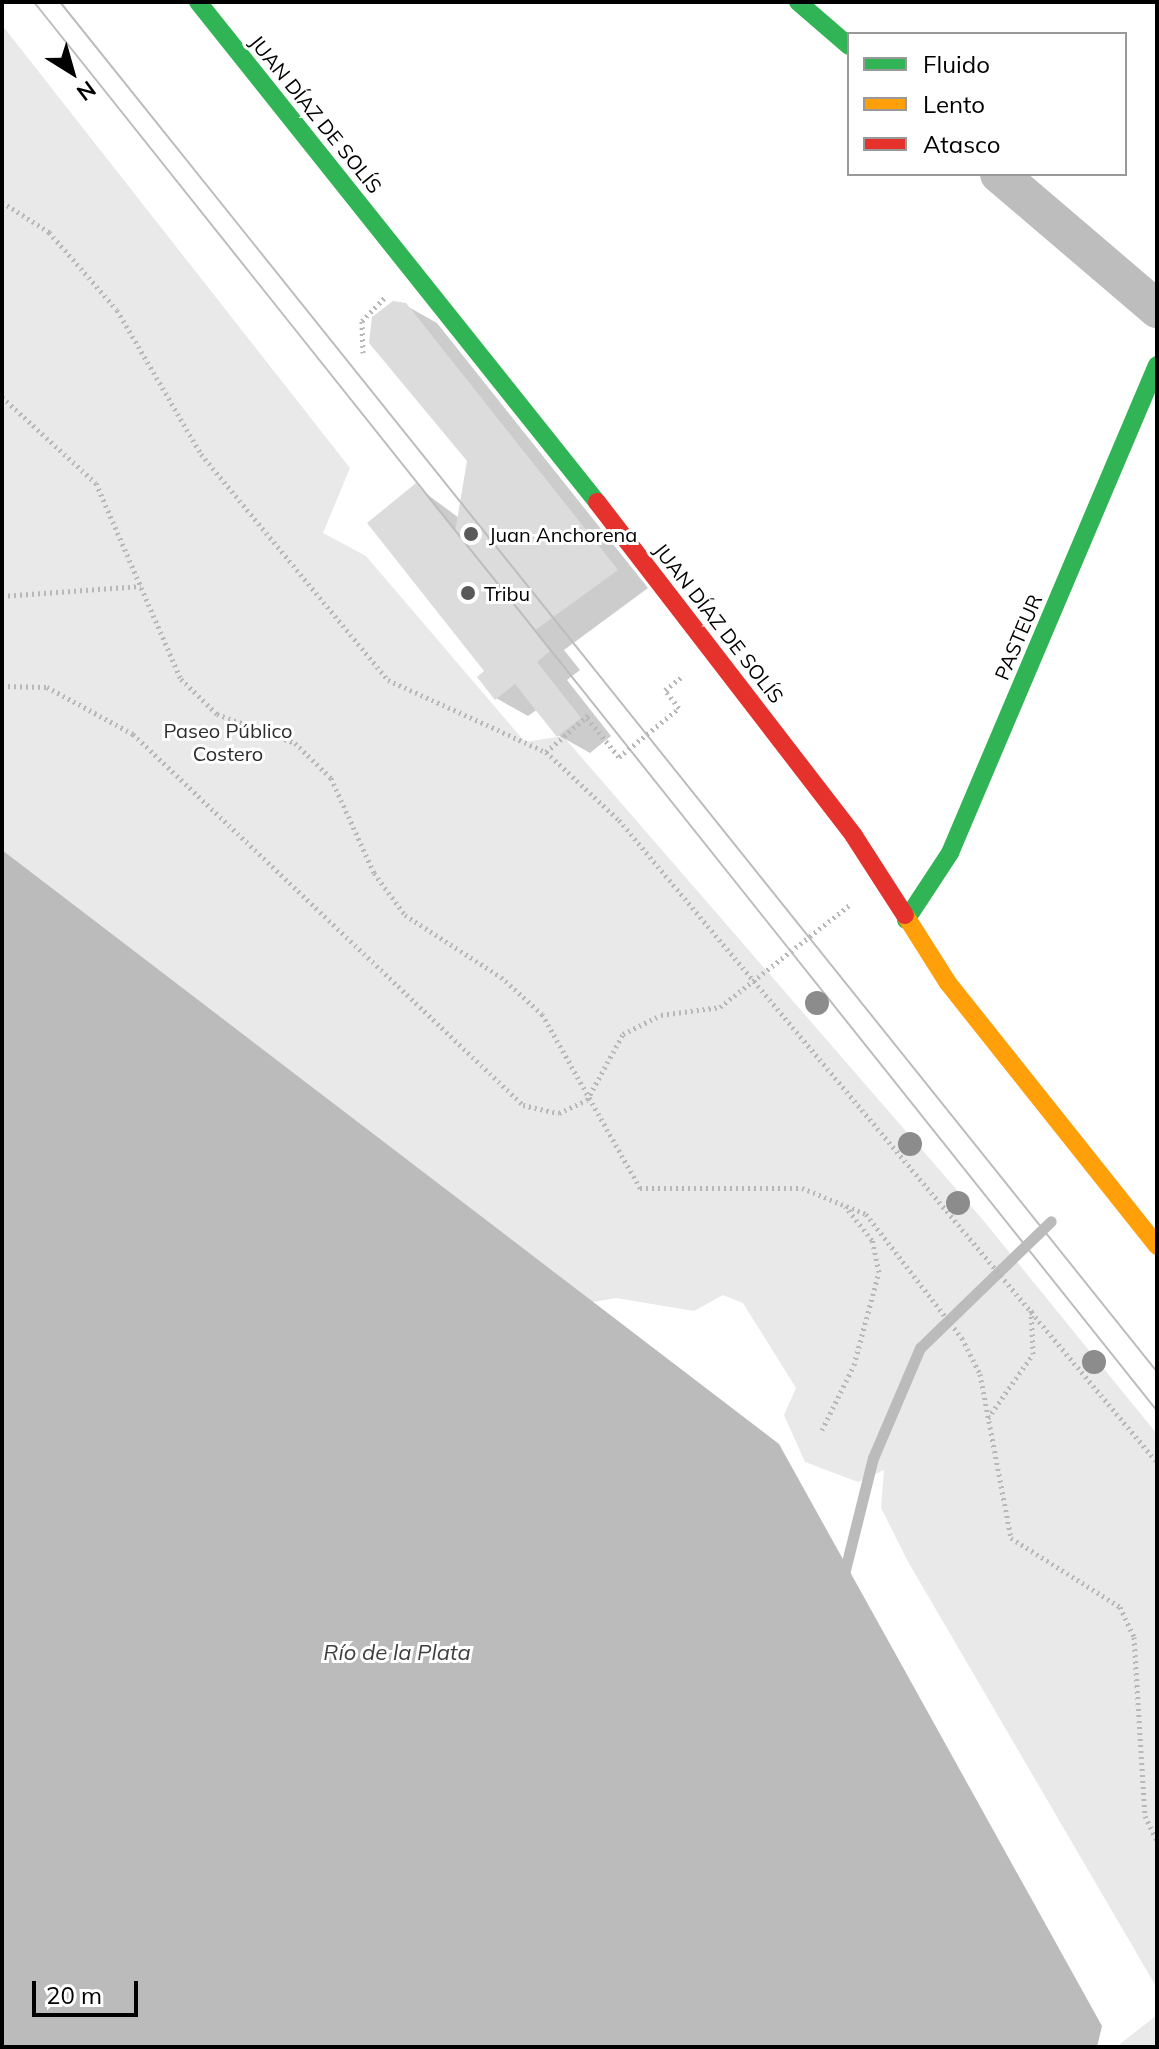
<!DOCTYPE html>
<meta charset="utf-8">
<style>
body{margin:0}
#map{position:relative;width:1159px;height:2049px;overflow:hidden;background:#fff;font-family:Mulish,sans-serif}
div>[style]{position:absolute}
.green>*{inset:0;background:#e9e9e9}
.water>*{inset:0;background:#bbb}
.shadow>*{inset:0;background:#0003}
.stream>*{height:11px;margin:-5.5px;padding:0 5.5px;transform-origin:5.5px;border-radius:5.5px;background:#bbb}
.building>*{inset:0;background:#dcdcdc}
.path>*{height:5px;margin-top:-2.5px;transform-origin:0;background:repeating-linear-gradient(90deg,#b8b8b8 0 2px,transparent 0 6px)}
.street>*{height:38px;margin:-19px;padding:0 19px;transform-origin:19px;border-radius:19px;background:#bdbdbd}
.fast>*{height:18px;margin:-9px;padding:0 9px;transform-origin:9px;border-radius:9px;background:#30b455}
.slow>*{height:18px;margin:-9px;padding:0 9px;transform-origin:9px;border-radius:9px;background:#ff9f0a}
.jam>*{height:18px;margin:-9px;padding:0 9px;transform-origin:9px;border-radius:9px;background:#e5322d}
.tram>*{height:2px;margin:-1px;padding:0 1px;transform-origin:1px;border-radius:1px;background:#bdbdbd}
.path-bridge>*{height:5px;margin-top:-2.5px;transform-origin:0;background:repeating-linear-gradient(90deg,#b8b8b8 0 2px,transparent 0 6px)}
.trees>*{width:24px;height:24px;margin:-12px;border-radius:50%;background:#8c8c8c}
.dots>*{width:22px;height:22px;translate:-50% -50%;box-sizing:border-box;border:4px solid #fff;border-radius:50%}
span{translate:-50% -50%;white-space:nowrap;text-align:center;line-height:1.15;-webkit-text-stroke:6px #fff;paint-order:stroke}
.street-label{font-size:20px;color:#000}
.poi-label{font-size:20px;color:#000}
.left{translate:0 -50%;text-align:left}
.park-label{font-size:20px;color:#2e2e2e}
.water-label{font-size:22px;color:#3f3f3f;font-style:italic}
.frame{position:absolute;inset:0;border:4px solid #000;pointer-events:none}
.legend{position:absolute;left:847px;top:32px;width:280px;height:144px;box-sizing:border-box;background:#fff;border:2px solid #999;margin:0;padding:10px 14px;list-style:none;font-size:24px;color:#000}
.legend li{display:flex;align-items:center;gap:16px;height:40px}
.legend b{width:40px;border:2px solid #999}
.north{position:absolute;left:32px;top:32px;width:80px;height:80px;-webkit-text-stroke:6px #fff;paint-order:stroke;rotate:143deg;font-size:22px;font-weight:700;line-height:32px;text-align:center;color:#000}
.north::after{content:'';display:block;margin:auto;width:28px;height:36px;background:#000;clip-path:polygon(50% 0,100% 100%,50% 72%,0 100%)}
.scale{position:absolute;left:32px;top:1981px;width:106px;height:36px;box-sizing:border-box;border:4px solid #000;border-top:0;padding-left:10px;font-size:24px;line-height:28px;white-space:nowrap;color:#000;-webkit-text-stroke:6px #fff;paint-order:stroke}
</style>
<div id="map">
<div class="green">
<i style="clip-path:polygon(2px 25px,350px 468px,323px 533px,366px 556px,525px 742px,563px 736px,983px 1220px,1157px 1434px,1157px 1988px,907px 1560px,881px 1508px,884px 1470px,858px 1482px,805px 1462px,784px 1415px,796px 1388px,743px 1303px,723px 1295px,694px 1311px,616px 1298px,588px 1303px,2px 850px)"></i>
<i style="clip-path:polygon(1157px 2015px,1157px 2047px,1120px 2047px,1120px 2044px)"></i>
</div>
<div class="water">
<i style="clip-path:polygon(2px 850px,779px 1444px,1102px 2026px,1097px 2047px,2px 2047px)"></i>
</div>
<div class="shadow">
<i style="clip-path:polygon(405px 305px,437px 323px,648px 588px,564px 650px,580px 670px,567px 680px,611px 736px,590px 753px,558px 735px,538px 709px,528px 716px,496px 698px,416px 486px,459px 518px,469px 460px)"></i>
</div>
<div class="stream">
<i style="left:843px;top:1578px;width:124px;rotate:-76deg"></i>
<i style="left:873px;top:1458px;width:120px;rotate:-66.9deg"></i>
<i style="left:920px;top:1348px;width:182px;rotate:-44.1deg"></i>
</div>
<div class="building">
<i style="clip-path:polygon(393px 301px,406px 303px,618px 570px,534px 631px,550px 651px,537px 662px,581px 718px,557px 737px,515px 684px,495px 700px,477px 677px,484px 671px,367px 523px,416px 483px,455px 532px,467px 461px,369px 343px,372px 317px)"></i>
</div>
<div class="path">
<i style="left:2px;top:202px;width:56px;rotate:32.6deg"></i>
<i style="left:49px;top:232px;width:103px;rotate:48.9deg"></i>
<i style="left:117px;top:310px;width:167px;rotate:59.7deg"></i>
<i style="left:201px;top:454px;width:293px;rotate:50.4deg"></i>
<i style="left:388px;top:680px;width:174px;rotate:24.5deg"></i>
<i style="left:546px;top:752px;width:100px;rotate:43deg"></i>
<i style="left:619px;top:820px;width:838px;rotate:50.04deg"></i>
<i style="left:363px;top:353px;width:32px;rotate:-92deg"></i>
<i style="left:362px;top:321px;width:32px;rotate:-46deg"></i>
<i style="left:2px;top:397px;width:127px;rotate:42.5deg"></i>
<i style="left:96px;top:483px;width:214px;rotate:66.6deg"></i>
<i style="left:181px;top:679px;width:50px;rotate:44.2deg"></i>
<i style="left:217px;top:714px;width:83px;rotate:20.4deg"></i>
<i style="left:295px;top:743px;width:50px;rotate:44.2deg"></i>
<i style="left:331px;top:778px;width:104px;rotate:65.6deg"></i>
<i style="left:374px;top:873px;width:52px;rotate:53.6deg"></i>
<i style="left:405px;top:915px;width:114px;rotate:32.9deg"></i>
<i style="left:501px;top:977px;width:55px;rotate:42.1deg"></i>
<i style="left:542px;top:1014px;width:200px;rotate:60.6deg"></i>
<i style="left:640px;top:1188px;width:162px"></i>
<i style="left:802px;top:1188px;width:69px;rotate:22.1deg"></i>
<i style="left:866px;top:1214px;width:157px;rotate:52.3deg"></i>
<i style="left:962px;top:1338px;width:40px;rotate:63.4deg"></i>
<i style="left:980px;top:1374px;width:167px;rotate:79.3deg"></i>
<i style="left:1011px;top:1538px;width:129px;rotate:32.3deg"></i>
<i style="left:1120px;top:1607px;width:33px;rotate:65deg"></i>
<i style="left:1134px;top:1637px;width:179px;rotate:86.5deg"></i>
<i style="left:1145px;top:1816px;width:28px;rotate:64deg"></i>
<i style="left:2px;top:596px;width:139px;rotate:-4.1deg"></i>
<i style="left:2px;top:686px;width:45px;rotate:1.3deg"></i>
<i style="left:47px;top:687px;width:98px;rotate:28.7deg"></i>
<i style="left:133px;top:734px;width:538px;rotate:43.57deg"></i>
<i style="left:523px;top:1105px;width:37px;rotate:13deg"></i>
<i style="left:559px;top:1113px;width:31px;rotate:-25deg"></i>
<i style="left:587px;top:1100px;width:75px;rotate:-61.4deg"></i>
<i style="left:623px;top:1034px;width:42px;rotate:-26.6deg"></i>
<i style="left:661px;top:1015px;width:60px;rotate:-7.7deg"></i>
<i style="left:720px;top:1007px;width:168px;rotate:-38.2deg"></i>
<i style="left:679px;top:708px;width:23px;rotate:-128deg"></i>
<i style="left:665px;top:690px;width:24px;rotate:-38deg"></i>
<i style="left:587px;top:718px;width:50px;rotate:50.6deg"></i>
<i style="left:546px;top:752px;width:60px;rotate:-40.9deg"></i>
<i style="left:988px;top:1418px;width:78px;rotate:-54.9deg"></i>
<i style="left:1033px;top:1354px;width:47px;rotate:-92.4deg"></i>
<i style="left:822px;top:1430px;width:72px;rotate:-63.8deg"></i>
<i style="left:854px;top:1365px;width:96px;rotate:-75deg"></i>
<i style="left:879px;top:1272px;width:33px;rotate:-102deg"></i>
<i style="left:872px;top:1240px;width:43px;rotate:-128.5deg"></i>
</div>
<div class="street">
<i style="left:999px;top:174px;width:208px;rotate:40.5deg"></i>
</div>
<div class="fast">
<i style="left:198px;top:2px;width:640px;rotate:51.41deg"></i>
<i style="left:798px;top:2px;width:67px;rotate:40.8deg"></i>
<i style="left:906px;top:920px;width:80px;rotate:-56.7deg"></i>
<i style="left:950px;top:853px;width:530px;rotate:-67.01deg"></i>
</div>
<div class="slow">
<i style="left:905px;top:915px;width:80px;rotate:57.7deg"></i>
<i style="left:948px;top:983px;width:336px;rotate:51.5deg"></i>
</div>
<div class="jam">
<i style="left:597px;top:502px;width:421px;rotate:52.4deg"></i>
<i style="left:854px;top:836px;width:94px;rotate:57.2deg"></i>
</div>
<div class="tram">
<i style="left:34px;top:2px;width:1802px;rotate:51.44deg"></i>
<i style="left:60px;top:2px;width:1755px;rotate:51.31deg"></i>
</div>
<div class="path-bridge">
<i style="left:619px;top:757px;width:77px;rotate:-39.2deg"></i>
</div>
<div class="trees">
<i style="left:817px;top:1003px"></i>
<i style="left:910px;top:1144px"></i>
<i style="left:958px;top:1203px"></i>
<i style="left:1094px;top:1362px"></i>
</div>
<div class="dots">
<i style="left:471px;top:534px;background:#595959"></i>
<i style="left:468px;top:593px;background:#595959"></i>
</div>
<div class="street-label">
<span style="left:316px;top:114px;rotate:51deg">JUAN DÍAZ DE SOLÍS</span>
<span style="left:719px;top:623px;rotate:52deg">JUAN DÍAZ DE SOLÍS</span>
<span style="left:1018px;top:637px;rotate:-67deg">PASTEUR</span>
</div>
<div class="poi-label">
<span class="left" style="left:489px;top:534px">Juan Anchorena</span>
<span class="left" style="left:484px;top:593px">Tribu</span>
</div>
<div class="park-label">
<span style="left:228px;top:742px">Paseo Público<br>Costero</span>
</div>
<div class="water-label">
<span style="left:397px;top:1653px">Río de la Plata</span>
</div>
<div class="frame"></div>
<ul class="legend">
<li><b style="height:10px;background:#30b455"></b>Fluido</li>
<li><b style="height:10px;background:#ff9f0a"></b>Lento</li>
<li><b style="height:10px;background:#e5322d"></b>Atasco</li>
</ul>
<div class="north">N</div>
<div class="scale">20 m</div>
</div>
